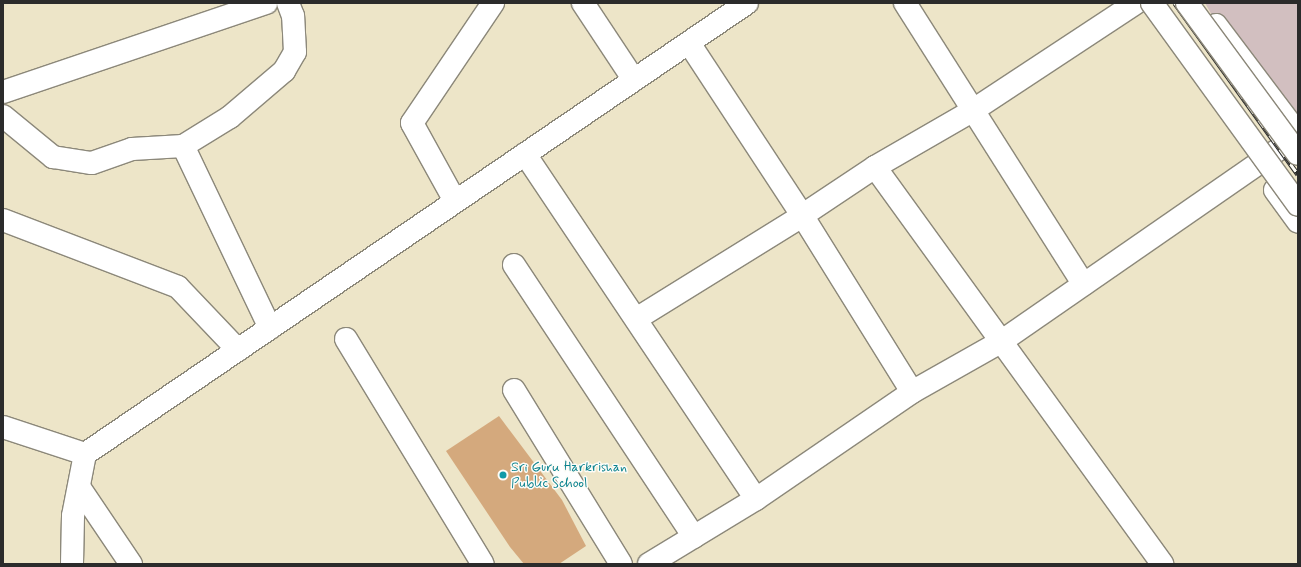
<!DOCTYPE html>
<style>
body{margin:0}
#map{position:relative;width:1301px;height:567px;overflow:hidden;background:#ede5c8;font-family:Mynerve,sans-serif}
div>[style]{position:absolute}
.industrial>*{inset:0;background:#d2bfc0}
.building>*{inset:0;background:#d4a97d}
.roads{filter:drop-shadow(1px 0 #8c887a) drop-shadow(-1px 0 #8c887a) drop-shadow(0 1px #8c887a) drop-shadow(0 -1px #8c887a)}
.minor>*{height:22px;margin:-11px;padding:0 11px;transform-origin:11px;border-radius:11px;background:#fff}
.major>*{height:22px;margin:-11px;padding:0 11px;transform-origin:11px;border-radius:11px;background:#fff}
.rail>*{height:4.5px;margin-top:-2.25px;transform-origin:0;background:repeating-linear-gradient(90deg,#fdfcf7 0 9px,#2b2b2b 0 18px);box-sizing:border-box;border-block:1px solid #2b2b2b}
.bridges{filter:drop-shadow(1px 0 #8c887a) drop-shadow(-1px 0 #8c887a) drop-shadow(0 1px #8c887a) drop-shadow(0 -1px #8c887a)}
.major-bridge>*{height:22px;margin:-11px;padding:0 11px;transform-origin:11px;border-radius:11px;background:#fff}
.dots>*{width:11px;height:11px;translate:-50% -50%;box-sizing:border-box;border:2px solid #fdfcf7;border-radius:50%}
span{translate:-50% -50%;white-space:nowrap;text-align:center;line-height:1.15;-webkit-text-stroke:3px #fdfcf7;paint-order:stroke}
.culture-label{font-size:14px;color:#0d838f}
.left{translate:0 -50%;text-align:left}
.frame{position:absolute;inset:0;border:4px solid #2b2b2b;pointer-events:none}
</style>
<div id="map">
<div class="industrial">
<i style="clip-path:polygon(1205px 3px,1298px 3px,1298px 129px,1214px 19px)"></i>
</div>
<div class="building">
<i style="clip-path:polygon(499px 416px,562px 500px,586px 546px,559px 564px,524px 564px,510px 547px,446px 451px)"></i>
</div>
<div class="roads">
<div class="minor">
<i style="left:583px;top:3px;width:92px;rotate:56.5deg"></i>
<i style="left:905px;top:3px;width:333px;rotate:57.6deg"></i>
<i style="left:689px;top:43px;width:206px;rotate:56.7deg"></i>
<i style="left:802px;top:215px;width:208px;rotate:58.1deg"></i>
<i style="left:3px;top:92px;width:278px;rotate:-18.7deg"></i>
<i style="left:3px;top:116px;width:65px;rotate:39.4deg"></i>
<i style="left:53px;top:157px;width:39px;rotate:9deg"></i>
<i style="left:92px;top:163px;width:42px;rotate:-19.3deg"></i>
<i style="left:132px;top:149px;width:51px;rotate:-3.4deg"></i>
<i style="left:525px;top:154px;width:415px;rotate:56.2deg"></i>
<i style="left:875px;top:167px;width:490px;rotate:54.1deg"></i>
<i style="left:455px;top:201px;width:89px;rotate:-118.9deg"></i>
<i style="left:412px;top:123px;width:145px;rotate:-56deg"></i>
<i style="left:3px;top:220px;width:187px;rotate:20.9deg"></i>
<i style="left:178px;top:287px;width:87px;rotate:46.4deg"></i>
<i style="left:514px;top:265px;width:326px;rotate:56.5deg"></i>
<i style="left:636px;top:319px;width:190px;rotate:-31.8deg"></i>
<i style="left:797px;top:219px;width:94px;rotate:-33.7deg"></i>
<i style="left:875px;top:167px;width:112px;rotate:-30deg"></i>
<i style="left:972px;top:111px;width:196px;rotate:-33.4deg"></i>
<i style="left:270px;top:328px;width:202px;rotate:-115.5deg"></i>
<i style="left:183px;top:146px;width:55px;rotate:-31.7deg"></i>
<i style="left:230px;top:117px;width:71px;rotate:-40.4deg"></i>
<i style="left:284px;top:71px;width:22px;rotate:-60deg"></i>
<i style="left:295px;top:52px;width:36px;rotate:-93deg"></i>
<i style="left:293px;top:16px;width:14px;rotate:-111deg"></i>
<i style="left:346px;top:339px;width:263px;rotate:58.7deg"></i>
<i style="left:514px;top:390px;width:204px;rotate:58.4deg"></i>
<i style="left:3px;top:427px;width:86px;rotate:18.2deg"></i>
<i style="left:85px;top:454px;width:63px;rotate:101deg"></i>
<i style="left:73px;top:516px;width:48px;rotate:91.2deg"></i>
<i style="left:85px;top:454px;width:801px;rotate:-34.27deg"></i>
<i style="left:79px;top:487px;width:93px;rotate:56deg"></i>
<i style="left:649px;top:564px;width:125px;rotate:-31.3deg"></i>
<i style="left:756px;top:499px;width:189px;rotate:-34.4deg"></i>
<i style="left:912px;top:392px;width:103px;rotate:-29.5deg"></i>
<i style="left:1002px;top:341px;width:360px;rotate:-34.7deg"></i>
</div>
<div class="major">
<i style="left:1216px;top:25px;width:136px;rotate:53deg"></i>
<i style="left:1275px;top:190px;width:39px;rotate:54deg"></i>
</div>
</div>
<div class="rail">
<i style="left:1160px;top:3px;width:236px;rotate:54.3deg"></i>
<i style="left:1175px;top:3px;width:211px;rotate:54.3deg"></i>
</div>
<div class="bridges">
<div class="major-bridge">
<i style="left:1152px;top:3px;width:249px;rotate:54.1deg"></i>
<i style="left:1187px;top:3px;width:187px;rotate:53.7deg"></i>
</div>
</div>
<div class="dots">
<i style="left:503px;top:475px;background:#0f9aa8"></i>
</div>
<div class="culture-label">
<span class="left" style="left:511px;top:475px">Sri Guru Harkrishan<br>Public School</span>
</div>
<div class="frame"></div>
</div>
